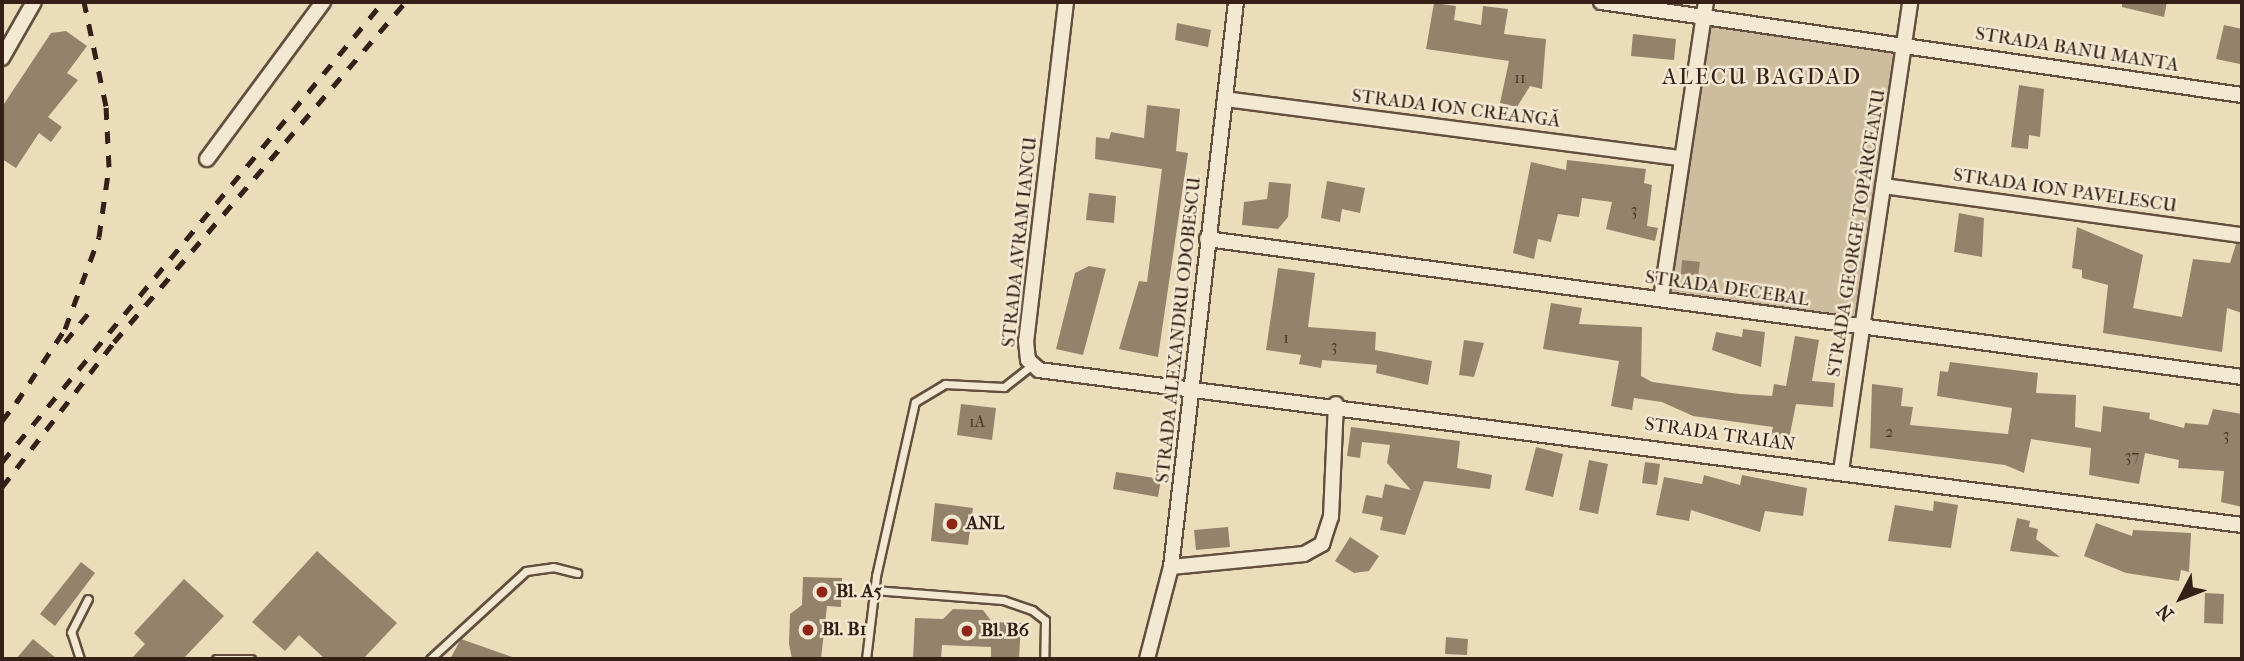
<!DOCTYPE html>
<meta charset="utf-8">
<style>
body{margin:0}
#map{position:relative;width:2244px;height:661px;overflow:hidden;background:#ecddba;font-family:"IM FELL French Canon",serif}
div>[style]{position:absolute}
.green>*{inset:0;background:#cdbd9e}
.building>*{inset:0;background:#94826b}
.roads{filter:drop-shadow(2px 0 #634e3f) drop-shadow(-2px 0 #634e3f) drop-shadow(0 2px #634e3f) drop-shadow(0 -2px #634e3f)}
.service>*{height:7px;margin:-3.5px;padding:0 3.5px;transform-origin:3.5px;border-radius:3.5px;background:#f3e9d2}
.minor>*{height:14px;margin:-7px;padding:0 7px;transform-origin:7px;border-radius:7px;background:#f3e9d2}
.rail>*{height:5px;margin-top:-2.5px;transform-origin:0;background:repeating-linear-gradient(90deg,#351f16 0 12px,transparent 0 24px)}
.dots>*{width:19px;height:19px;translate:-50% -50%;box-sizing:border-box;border:4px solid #f3e9d2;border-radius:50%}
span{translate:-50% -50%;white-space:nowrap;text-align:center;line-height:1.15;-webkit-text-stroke:5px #f3e9d2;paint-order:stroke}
.number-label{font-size:16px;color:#4d382b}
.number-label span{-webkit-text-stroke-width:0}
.street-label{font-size:19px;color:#351f16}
.poi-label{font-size:19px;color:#351f16;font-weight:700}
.left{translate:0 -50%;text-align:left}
.quarter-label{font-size:23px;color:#351f16;letter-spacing:2px}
.frame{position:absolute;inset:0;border:4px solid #351f16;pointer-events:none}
.north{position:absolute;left:2146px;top:563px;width:70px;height:70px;-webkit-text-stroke:5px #f3e9d2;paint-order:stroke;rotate:228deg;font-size:19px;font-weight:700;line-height:28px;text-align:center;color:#351f16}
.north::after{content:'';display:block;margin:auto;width:24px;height:32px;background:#351f16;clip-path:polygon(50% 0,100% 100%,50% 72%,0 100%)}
</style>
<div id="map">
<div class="green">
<i style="clip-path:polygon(1704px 17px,1905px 44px,1859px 323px,1665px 296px)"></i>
</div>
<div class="building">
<i style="clip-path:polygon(2122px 2px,2167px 2px,2164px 17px,2122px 7px)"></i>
<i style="clip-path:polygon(1434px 3px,1456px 6px,1454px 20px,1481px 25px,1483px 6px,1508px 9px,1504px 34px,1546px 39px,1542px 89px,1530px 86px,1517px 107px,1500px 103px,1509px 61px,1426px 49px)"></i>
<i style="clip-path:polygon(1177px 23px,1211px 30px,1208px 47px,1175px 40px)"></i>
<i style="clip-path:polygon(2224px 25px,2242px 29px,2240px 64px,2216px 59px)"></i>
<i style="clip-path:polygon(66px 31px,87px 46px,67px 73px,78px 80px,48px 117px,62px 127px,51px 142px,39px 133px,16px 168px,2px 159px,2px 107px,51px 33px)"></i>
<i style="clip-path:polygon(1633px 34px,1676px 39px,1674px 60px,1631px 56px)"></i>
<i style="clip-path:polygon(2019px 85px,2044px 89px,2040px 137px,2029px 135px,2028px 149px,2011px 147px)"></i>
<i style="clip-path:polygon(1147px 105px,1180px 109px,1176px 151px,1188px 153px,1158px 357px,1119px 349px,1139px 281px,1147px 282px,1162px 169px,1095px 159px,1096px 137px,1109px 139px,1111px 132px,1144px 138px)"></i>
<i style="clip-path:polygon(1567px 160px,1646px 169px,1644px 183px,1652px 185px,1647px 226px,1658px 228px,1655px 241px,1606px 229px,1612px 202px,1582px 198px,1579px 217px,1558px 214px,1551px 242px,1538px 239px,1534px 259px,1513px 253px,1531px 162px,1566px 170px)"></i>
<i style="clip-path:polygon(1327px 181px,1365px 188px,1360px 213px,1342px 209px,1340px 222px,1321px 218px)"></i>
<i style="clip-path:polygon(1269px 182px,1291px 184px,1288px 217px,1278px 229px,1242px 225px,1244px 202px,1267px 199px)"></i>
<i style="clip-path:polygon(1089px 193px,1116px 196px,1114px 223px,1086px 220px)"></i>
<i style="clip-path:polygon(1959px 213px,1984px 218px,1982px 257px,1954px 252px)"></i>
<i style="clip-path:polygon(2077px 227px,2143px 255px,2133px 308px,2182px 317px,2193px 259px,2230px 263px,2236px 244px,2242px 244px,2242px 313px,2227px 308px,2222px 352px,2103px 333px,2108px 285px,2082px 278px,2082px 270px,2072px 268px)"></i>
<i style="clip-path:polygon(1682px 260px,1700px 262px,1698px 276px,1681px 274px)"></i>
<i style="clip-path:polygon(1089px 266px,1106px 269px,1083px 355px,1056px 349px,1075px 273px)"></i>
<i style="clip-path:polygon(1278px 268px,1315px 273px,1308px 327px,1376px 332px,1375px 350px,1432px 361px,1428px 385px,1376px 373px,1377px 365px,1322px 360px,1321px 368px,1299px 364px,1301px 355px,1266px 350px)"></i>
<i style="clip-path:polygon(1551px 303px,1582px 308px,1579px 324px,1642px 327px,1641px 376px,1652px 382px,1739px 394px,1772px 396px,1774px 384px,1786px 386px,1795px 336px,1819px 340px,1812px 381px,1835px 383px,1833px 407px,1796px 404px,1789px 439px,1771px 435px,1773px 427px,1693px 416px,1662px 402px,1634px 398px,1632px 410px,1611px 406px,1619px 361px,1543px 349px)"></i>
<i style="clip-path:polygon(1743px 329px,1765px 332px,1761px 367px,1712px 350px,1716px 332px,1742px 337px)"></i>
<i style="clip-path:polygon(1464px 340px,1484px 343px,1474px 377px,1459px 375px)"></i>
<i style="clip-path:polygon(1950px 362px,2038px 373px,2036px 393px,2076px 395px,2075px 427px,2101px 432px,2103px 406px,2150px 413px,2149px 419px,2184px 428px,2185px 423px,2208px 425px,2213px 409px,2242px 414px,2242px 507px,2221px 502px,2224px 471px,2178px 468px,2179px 460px,2145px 453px,2139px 484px,2089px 475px,2091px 448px,2031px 439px,2024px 473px,2005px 465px,1870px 448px,1872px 384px,1903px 388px,1901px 406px,1913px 407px,1910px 425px,2008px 434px,2012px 408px,1937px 396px,1940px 371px,1948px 372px)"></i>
<i style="clip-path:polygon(961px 404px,996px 408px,992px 440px,957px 435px)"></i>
<i style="clip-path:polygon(1351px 427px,1460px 441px,1457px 468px,1492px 475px,1490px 489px,1424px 481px,1405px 535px,1380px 530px,1383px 517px,1362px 513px,1366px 495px,1382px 498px,1385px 484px,1411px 490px,1387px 463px,1390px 445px,1362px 442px,1360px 458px,1347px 456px)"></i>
<i style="clip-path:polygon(1536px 447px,1563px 454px,1553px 497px,1525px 490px)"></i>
<i style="clip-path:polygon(1589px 460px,1608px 464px,1598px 514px,1579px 510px)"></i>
<i style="clip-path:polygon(1645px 462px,1660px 464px,1657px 485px,1642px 483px)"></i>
<i style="clip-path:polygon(1116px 472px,1161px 479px,1158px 497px,1113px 489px)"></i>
<i style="clip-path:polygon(1704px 475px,1740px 485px,1742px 475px,1807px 488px,1803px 516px,1765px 511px,1760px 532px,1691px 510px,1689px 521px,1656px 515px,1664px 477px,1702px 484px)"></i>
<i style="clip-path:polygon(1934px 501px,1958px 505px,1951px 548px,1888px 541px,1895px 505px,1933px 511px)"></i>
<i style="clip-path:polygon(935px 503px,973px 508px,968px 545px,931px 541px)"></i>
<i style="clip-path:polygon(2017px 518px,2030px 521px,2029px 527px,2038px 529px,2036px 539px,2060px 557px,2010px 551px)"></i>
<i style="clip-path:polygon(2096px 523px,2132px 536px,2133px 530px,2191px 533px,2189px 572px,2181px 570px,2179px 581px,2126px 573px,2084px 556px)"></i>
<i style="clip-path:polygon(1228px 527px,1230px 547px,1196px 550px,1194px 530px)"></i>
<i style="clip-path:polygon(1350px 537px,1379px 556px,1369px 571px,1354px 573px,1335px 561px)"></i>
<i style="clip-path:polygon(317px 551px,397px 623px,363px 659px,325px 659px,299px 635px,285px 651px,252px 622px)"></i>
<i style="clip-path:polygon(81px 562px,95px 573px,55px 626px,40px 614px)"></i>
<i style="clip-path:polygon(803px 577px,842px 578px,841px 607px,827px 606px,821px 659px,792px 659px,789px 644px,790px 614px,802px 605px)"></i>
<i style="clip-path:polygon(184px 579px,224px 616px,183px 659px,131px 659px,145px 644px,134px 633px)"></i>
<i style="clip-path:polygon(2205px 593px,2224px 594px,2223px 624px,2204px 623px)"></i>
<i style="clip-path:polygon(953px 609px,983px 610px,992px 622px,1021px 623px,1019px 659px,991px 659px,991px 647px,942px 645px,941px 659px,913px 659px,915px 618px,943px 619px)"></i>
<i style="clip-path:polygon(1446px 637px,1468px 639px,1467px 655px,1445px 654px)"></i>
<i style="clip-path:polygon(33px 639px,57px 659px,16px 659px)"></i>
<i style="clip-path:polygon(461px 639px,512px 657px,511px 659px,450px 659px)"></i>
</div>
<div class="roads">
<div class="service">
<i style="left:874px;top:590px;width:129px;rotate:4.4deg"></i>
<i style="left:1003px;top:600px;width:31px;rotate:19deg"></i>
<i style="left:1032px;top:610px;width:16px;rotate:38deg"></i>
<i style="left:1045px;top:620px;width:39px;rotate:91deg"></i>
<i style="left:80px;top:659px;width:28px;rotate:-108deg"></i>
<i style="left:71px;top:632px;width:37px;rotate:-63deg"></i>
<i style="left:216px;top:659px;width:35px"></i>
<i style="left:430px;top:659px;width:130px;rotate:-42.5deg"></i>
<i style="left:526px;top:571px;width:27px;rotate:-8deg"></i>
<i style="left:553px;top:567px;width:25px;rotate:14deg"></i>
<i style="left:866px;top:659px;width:84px;rotate:-83.1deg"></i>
<i style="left:876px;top:576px;width:178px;rotate:-77.4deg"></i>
<i style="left:915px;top:402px;width:35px;rotate:-31deg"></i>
<i style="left:945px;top:384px;width:59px;rotate:2.9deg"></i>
<i style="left:1004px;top:387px;width:36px;rotate:-38deg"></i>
</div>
<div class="minor">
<i style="left:1066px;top:2px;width:341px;rotate:96.7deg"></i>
<i style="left:1026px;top:341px;width:19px;rotate:84deg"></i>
<i style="left:1028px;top:360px;width:15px;rotate:42deg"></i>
<i style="left:1039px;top:370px;width:1213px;rotate:7.34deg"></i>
<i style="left:1601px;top:2px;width:648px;rotate:8.26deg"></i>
<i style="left:2px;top:58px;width:64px;rotate:-60.3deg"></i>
<i style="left:1225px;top:99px;width:461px;rotate:7.4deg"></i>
<i style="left:207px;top:159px;width:195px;rotate:-53.5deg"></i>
<i style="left:1883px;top:186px;width:362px;rotate:7.8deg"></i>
<i style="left:1207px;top:239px;width:1044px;rotate:7.59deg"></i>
<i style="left:1661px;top:299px;width:300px;rotate:-81.4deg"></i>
<i style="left:1841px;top:471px;width:474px;rotate:-81.6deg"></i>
<i style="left:1171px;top:567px;width:134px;rotate:-5.6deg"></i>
<i style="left:1304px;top:554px;width:21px;rotate:-29deg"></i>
<i style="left:1322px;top:544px;width:28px;rotate:-72deg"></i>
<i style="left:1331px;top:517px;width:113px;rotate:-87.5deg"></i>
<i style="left:1147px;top:659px;width:95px;rotate:-75.4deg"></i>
<i style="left:1171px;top:567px;width:569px;rotate:-83.44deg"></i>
</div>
</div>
<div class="rail">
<i style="left:65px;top:342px;width:38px;rotate:-51deg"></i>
<i style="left:16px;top:403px;width:89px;rotate:-56.5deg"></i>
<i style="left:65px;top:329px;width:98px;rotate:-69.7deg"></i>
<i style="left:99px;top:237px;width:71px;rotate:-81.9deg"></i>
<i style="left:109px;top:167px;width:61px;rotate:-92.8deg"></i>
<i style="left:106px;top:106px;width:106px;rotate:-101.9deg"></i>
<i style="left:2px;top:421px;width:31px;rotate:-53deg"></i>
<i style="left:2px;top:462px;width:597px;rotate:-50.37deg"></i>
<i style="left:2px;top:487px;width:183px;rotate:-52.3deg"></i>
<i style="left:114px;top:342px;width:448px;rotate:-49.4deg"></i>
</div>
<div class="dots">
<i style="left:952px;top:524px;background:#8f2418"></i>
<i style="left:822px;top:592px;background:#8f2418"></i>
<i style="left:808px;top:630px;background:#8f2418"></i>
<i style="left:967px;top:631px;background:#8f2418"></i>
</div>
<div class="number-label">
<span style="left:1520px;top:78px">11</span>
<span style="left:1634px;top:210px">3</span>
<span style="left:1286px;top:338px">1</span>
<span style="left:1334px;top:346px">3</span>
<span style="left:977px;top:422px">1A</span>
<span style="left:1889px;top:432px">2</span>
<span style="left:2226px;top:435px">3</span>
<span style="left:2132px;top:456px">37</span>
</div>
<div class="street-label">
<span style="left:2077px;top:50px;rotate:9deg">STRADA BANU MANTA</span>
<span style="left:1456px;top:109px;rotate:7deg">STRADA ION CREANGĂ</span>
<span style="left:2065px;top:191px;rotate:8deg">STRADA ION PAVELESCU</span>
<span style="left:1857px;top:233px;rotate:-81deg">STRADA GEORGE TOPÂRCEANU</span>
<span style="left:1020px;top:242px;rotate:-84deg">STRADA AVRAM IANCU</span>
<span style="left:1727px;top:289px;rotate:8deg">STRADA DECEBAL</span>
<span style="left:1179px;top:330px;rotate:-84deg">STRADA ALEXANDRU ODOBESCU</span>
<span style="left:1720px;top:435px;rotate:8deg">STRADA TRAIAN</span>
</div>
<div class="poi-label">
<span class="left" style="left:966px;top:524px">ANL</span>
<span class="left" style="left:836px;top:592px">Bl. A5</span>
<span class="left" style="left:822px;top:630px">Bl. B1</span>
<span class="left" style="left:981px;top:631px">Bl. B6</span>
</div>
<div class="quarter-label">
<span style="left:1762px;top:77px">ALECU BAGDAD</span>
</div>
<div class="frame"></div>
<div class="north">N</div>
</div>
